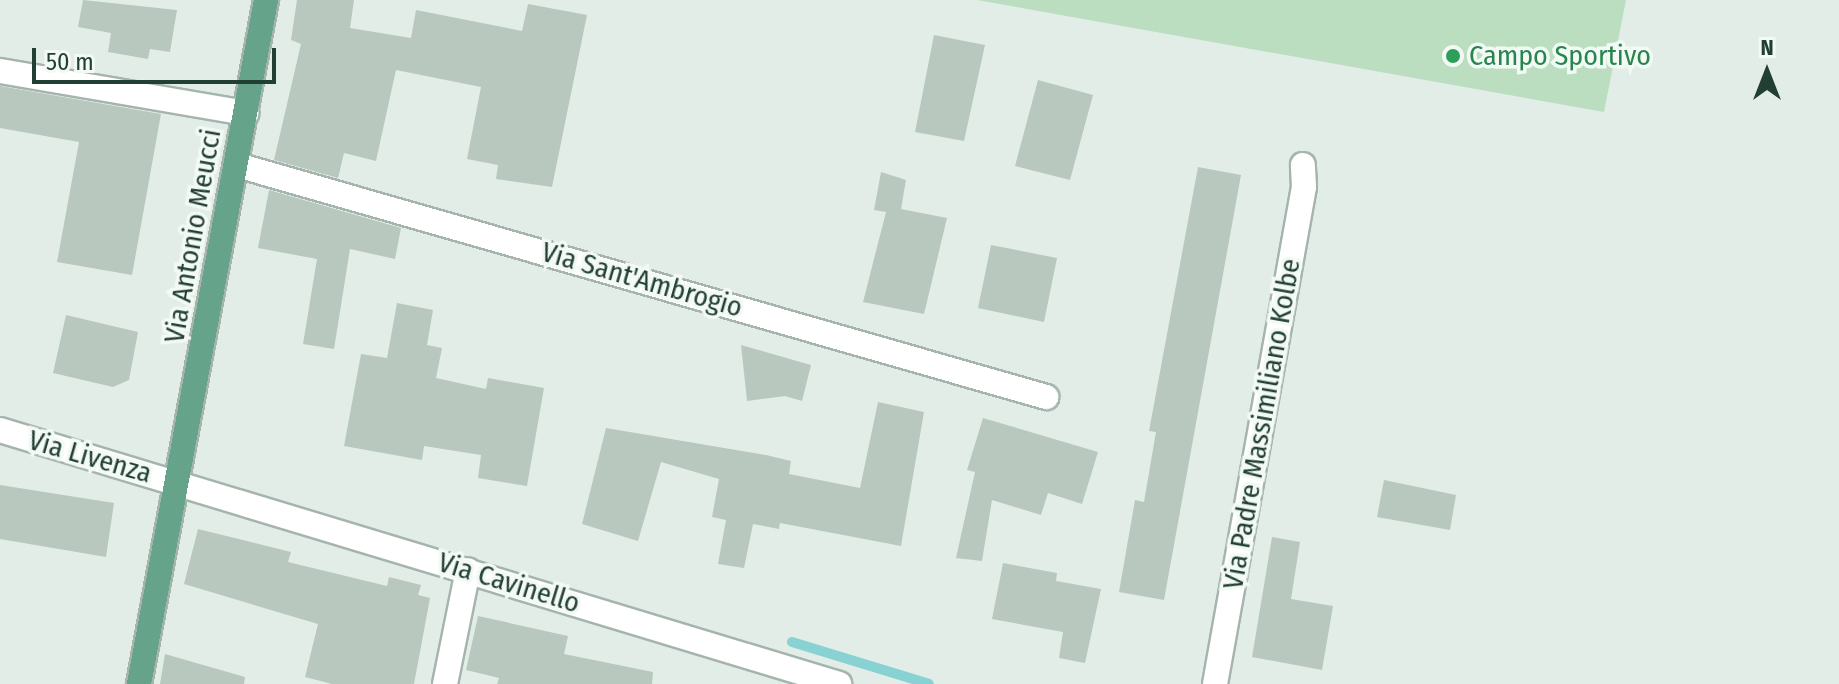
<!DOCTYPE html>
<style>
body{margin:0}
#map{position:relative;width:1839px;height:684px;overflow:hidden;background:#e2ede7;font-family:"Fira Sans Condensed",sans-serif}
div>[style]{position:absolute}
.green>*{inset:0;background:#bbdec0}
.stream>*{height:10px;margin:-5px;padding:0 5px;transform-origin:5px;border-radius:5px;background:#89d2d3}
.building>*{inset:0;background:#b8c8bf}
.roads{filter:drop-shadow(2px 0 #a5b5ad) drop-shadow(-2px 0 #a5b5ad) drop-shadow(0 2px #a5b5ad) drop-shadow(0 -2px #a5b5ad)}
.minor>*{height:24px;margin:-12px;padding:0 12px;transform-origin:12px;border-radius:12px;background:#fff}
.major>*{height:24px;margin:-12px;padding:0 12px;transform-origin:12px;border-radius:12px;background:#66a38b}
.dots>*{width:22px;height:22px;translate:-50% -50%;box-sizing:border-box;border:4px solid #f3f9f5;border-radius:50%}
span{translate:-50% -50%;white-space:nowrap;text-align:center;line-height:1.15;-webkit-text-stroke:7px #f3f9f5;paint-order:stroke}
.leisure-label{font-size:28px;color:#27864d}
.left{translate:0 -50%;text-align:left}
.street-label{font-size:28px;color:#223f33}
.north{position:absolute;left:1727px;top:32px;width:80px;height:80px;-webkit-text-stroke:6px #f3f9f5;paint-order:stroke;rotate:0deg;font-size:22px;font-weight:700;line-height:32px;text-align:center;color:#223f33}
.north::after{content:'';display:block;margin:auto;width:28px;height:36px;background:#223f33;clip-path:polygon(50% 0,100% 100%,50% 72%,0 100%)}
.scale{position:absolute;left:32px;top:48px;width:244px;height:36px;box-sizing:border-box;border:4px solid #223f33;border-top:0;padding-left:10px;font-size:24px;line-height:28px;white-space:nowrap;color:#223f33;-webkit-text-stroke:6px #f3f9f5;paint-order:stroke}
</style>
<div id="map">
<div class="green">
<i style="clip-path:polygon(977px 0,1626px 0,1604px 112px)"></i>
</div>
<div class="stream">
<i style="left:792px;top:642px;width:143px;rotate:17deg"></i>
</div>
<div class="building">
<i style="clip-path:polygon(83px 0,177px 10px,170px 52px,150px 49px,148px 59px,108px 52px,111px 33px,78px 27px)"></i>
<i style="clip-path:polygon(297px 0,354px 0,350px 28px,411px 38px,416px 10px,522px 31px,528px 4px,587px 15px,552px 187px,496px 179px,498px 165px,467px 159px,481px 87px,396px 70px,376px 161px,344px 153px,338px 178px,274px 160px,301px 44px,291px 40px)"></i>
<i style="clip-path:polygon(934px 35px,985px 45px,964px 141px,915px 132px)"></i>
<i style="clip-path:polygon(1038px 80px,1093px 95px,1070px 180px,1015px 166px)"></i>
<i style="clip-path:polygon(0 86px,161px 114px,132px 275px,57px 262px,79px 142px,0 128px)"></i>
<i style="clip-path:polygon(1198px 167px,1241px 175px,1164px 600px,1119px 592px,1135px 500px,1144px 502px,1156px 432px,1149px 431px)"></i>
<i style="clip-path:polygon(881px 172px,906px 180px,901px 209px,947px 218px,924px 314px,863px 302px,886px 212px,874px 210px)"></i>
<i style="clip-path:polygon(269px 190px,401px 228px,395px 259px,350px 249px,334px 349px,303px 344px,317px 259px,258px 248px)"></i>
<i style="clip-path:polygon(991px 245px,1057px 258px,1044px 322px,978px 308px)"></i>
<i style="clip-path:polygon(397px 303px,433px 310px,427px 345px,442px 348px,436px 378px,486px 389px,488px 378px,544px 388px,527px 486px,478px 478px,481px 455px,424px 446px,422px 460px,344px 446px,361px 354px,387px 358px)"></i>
<i style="clip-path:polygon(66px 315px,138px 332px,129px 380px,113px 387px,53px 373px)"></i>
<i style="clip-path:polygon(741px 345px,811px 365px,802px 401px,785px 396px,747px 401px)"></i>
<i style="clip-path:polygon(878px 402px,924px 412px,901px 546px,780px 523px,779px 529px,753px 524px,744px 568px,718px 564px,726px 520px,712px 517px,719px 479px,661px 462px,638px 541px,582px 524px,606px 428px,766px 455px,791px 461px,789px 474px,860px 488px)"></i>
<i style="clip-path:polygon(983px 418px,1098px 452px,1082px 504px,1048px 493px,1041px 515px,992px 500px,982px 561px,956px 558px,975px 472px,967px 470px)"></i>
<i style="clip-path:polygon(1384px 480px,1456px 495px,1450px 530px,1377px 517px)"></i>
<i style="clip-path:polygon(0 485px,114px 503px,106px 557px,0 539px)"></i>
<i style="clip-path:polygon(198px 529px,291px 552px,288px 562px,387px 586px,389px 577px,421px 585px,418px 595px,430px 598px,414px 684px,332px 684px,305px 677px,318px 624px,184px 584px)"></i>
<i style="clip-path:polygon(1272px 537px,1300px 542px,1291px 599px,1333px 606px,1322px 670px,1252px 657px)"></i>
<i style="clip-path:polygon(1003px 563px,1057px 573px,1056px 581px,1101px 589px,1085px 663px,1059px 658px,1063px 632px,992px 619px)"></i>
<i style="clip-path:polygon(478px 616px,568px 636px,564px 654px,653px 672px,652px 684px,497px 684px,499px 678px,466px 670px)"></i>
<i style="clip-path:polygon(165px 654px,245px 677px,244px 684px,160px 684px)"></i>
</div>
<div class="roads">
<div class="minor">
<i style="left:0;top:71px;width:250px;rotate:9.7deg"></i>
<i style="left:237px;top:165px;width:842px;rotate:16deg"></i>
<i style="left:0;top:430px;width:877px;rotate:16.84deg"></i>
<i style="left:445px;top:684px;width:116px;rotate:-78.6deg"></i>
<i style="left:1215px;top:684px;width:505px;rotate:-79.85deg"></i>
<i style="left:1304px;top:187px;width:22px;rotate:-93deg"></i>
</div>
<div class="major">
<i style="left:139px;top:684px;width:696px;rotate:-79.48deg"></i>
</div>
</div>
<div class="dots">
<i style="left:1453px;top:56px;background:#2e9e5b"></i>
</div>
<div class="leisure-label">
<span class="left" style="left:1469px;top:56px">Campo Sportivo</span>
</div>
<div class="street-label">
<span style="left:193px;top:236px;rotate:-80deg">Via Antonio Meucci</span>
<span style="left:642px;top:280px;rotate:16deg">Via Sant'Ambrogio</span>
<span style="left:1262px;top:424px;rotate:-80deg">Via Padre Massimiliano Kolbe</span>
<span style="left:90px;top:457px;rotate:16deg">Via Livenza</span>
<span style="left:509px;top:583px;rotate:17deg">Via Cavinello</span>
</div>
<div class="north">N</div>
<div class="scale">50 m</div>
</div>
